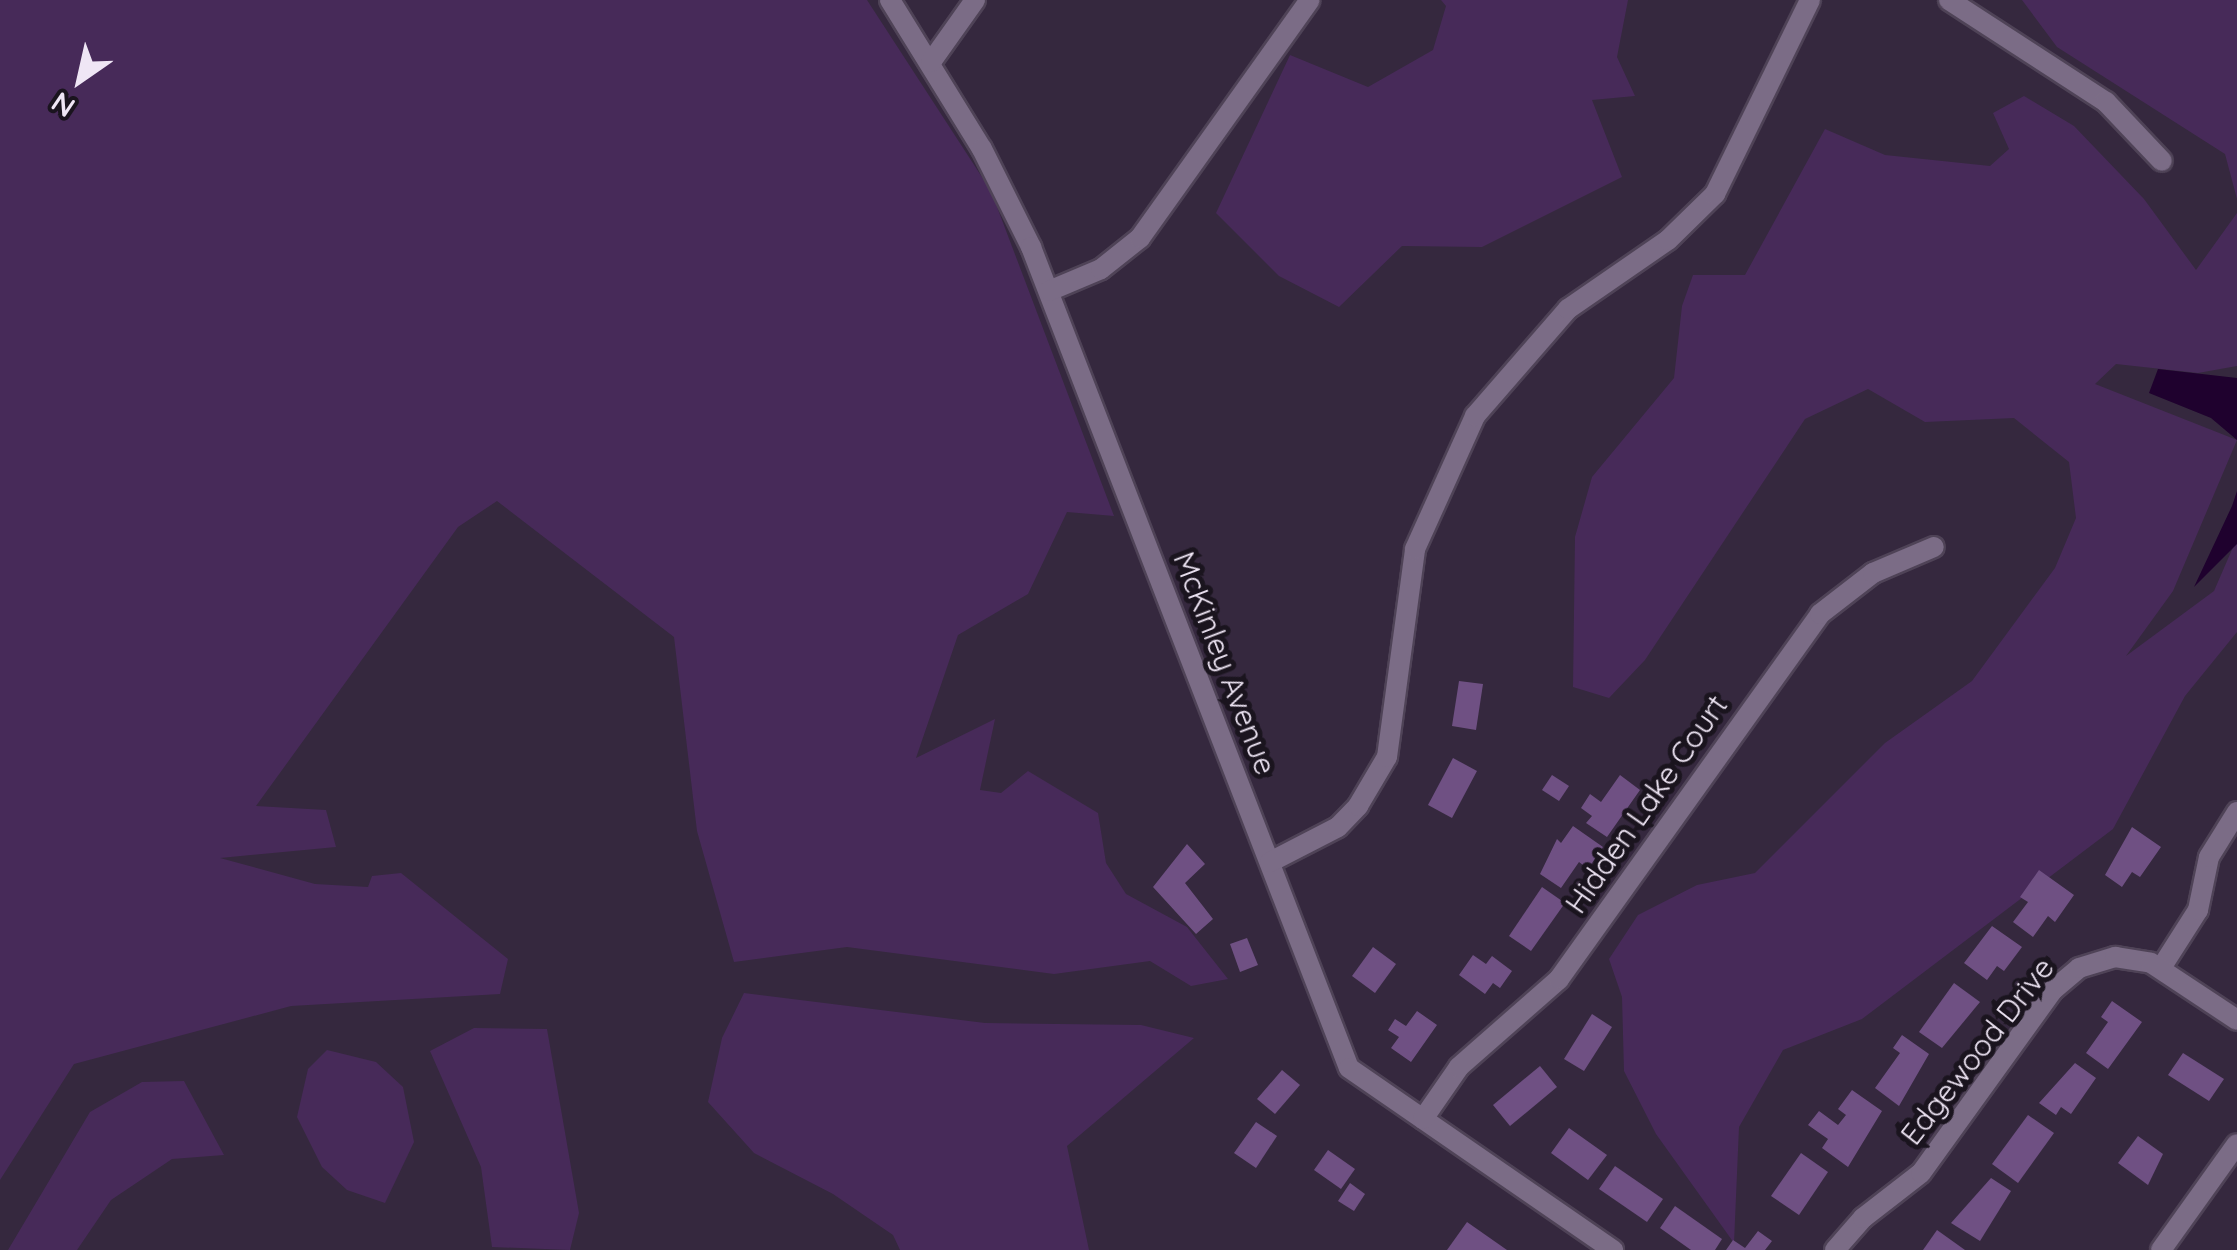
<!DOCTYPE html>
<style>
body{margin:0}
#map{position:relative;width:2237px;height:1250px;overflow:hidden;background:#35283e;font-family:Quicksand,sans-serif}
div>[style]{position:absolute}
.green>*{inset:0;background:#472a59}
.water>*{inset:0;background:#1f012e}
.building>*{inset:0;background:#6f5083}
.roads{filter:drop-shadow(2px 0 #4f4357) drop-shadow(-2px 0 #4f4357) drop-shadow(0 2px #4f4357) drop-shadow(0 -2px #4f4357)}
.minor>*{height:20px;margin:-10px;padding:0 10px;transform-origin:10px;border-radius:10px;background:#7b6c86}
span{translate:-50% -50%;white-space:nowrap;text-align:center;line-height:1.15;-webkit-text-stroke:10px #1a141e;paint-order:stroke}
.street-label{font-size:30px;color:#efe6f5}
.north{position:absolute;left:30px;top:30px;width:100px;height:100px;-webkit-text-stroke:8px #1a141e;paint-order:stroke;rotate:214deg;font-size:28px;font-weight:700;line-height:40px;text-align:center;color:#efe6f5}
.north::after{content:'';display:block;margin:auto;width:35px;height:45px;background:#efe6f5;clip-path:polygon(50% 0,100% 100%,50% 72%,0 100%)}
</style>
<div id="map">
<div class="green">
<i style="clip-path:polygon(0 0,867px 0,991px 191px,1114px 516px,1067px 512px,1028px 594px,958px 635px,916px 758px,995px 719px,980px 790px,1001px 793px,1028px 771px,1098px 813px,1106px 863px,1126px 894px,1187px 927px,1228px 979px,1191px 986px,1150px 961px,1054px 974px,847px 947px,734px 962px,697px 831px,674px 637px,497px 501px,458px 527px,256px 806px,326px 810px,336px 847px,220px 858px,315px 884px,368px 887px,372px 876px,401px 873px,508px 959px,500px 994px,291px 1006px,74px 1064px,0 1180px)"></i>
<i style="clip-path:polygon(1441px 0,1628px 0,1617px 57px,1635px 96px,1592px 100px,1622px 177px,1482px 247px,1402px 246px,1339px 307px,1279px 276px,1216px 213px,1290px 55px,1368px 87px,1433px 50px,1446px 6px)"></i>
<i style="clip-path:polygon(2022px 0,2237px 0,2237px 199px,2225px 154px,2057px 47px)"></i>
<i style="clip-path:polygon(2024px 96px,2074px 126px,2144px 199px,2196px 270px,2237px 213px,2237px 366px,2198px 373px,2116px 364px,2095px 384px,2237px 440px,2173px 591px,2126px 656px,2214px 591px,2237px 538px,2237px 632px,2185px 696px,2113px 829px,1862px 1019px,1783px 1050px,1739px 1127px,1734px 1243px,1656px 1134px,1624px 1071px,1622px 997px,1609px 959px,1638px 915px,1697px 885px,1755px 873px,1885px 743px,1972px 681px,2055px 568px,2076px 518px,2069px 462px,2014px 418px,1925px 422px,1868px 389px,1805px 419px,1645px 660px,1609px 698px,1573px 687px,1575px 537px,1592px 477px,1674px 378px,1682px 306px,1693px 275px,1745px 275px,1825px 129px,1885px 155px,1990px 166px,2009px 149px,1993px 113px)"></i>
<i style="clip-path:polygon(744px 993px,985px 1023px,1141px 1025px,1194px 1038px,1067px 1146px,1089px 1250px,900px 1250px,893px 1235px,833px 1194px,754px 1153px,708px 1102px,722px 1038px)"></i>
<i style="clip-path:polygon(474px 1028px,547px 1029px,579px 1213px,570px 1250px,492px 1247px,481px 1167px,430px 1051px)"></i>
<i style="clip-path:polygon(327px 1050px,376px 1062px,403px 1087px,414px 1142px,385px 1203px,347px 1190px,322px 1167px,297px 1117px,308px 1069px)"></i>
<i style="clip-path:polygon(184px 1081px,224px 1155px,172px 1159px,111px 1200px,77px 1250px,8px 1250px,90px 1112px,142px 1082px)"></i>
</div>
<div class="water">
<i style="clip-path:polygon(2158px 369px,2237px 378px,2237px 440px,2211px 418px,2149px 393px)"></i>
<i style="clip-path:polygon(2237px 491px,2237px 544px,2194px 587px,2232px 506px)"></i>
</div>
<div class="building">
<i style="clip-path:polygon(1459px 681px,1483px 684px,1476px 730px,1452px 726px)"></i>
<i style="clip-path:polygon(1453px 758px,1477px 771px,1452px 818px,1428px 805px)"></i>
<i style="clip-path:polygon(1552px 775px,1569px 786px,1559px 801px,1542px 790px)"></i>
<i style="clip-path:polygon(1620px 775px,1640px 790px,1607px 837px,1586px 823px,1592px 816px,1581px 808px,1590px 794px,1601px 802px)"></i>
<i style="clip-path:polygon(1573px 826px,1603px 847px,1588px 869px,1579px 862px,1561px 888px,1540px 874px,1557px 839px,1561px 843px)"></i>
<i style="clip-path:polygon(2132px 827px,2161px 847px,2140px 877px,2132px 872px,2122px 887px,2105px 875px)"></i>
<i style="clip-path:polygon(1187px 844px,1205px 864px,1185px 883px,1213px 919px,1196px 934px,1153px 887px)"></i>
<i style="clip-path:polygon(2039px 870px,2074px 895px,2055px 922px,2048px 916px,2033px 937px,2013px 922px,2028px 902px,2020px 897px)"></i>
<i style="clip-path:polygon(1542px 887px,1565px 903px,1531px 951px,1509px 936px)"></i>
<i style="clip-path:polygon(1992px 926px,2022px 947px,2004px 971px,1997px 966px,1987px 980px,1964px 963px)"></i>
<i style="clip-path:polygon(1247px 938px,1258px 965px,1240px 972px,1230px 944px)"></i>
<i style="clip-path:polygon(1373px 947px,1396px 964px,1375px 993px,1352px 976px)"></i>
<i style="clip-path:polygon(1473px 955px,1486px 964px,1492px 956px,1512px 971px,1500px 988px,1493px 983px,1485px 994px,1459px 975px)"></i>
<i style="clip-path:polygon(1954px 983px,1980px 1002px,1942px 1048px,1919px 1032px)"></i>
<i style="clip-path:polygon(2112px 1001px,2142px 1022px,2108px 1069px,2086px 1053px,2108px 1022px,2101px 1017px)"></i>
<i style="clip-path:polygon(1417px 1011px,1437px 1025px,1411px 1062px,1391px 1048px,1399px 1037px,1388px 1030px,1395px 1019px,1406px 1026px)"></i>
<i style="clip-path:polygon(1592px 1014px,1612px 1027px,1584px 1071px,1564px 1059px)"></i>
<i style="clip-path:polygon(1902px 1035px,1929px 1054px,1899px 1106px,1875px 1088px,1900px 1053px,1893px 1048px)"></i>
<i style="clip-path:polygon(2183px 1053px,2224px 1079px,2209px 1101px,2168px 1075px)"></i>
<i style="clip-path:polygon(2075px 1063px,2096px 1078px,2071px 1114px,2061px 1107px,2056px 1115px,2039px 1103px)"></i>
<i style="clip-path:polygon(1540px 1066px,1557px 1087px,1510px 1126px,1493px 1105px)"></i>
<i style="clip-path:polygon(1282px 1070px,1300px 1085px,1275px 1114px,1257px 1099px)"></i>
<i style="clip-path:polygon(1852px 1090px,1882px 1111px,1848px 1167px,1822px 1148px,1828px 1139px,1808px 1125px,1819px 1111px,1838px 1125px,1846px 1115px,1838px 1109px)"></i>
<i style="clip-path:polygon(2028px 1115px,2054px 1133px,2018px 1183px,1992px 1164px)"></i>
<i style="clip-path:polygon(1256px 1122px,1277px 1136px,1256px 1168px,1234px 1153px)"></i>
<i style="clip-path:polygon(1569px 1128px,1607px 1155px,1588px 1180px,1551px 1153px)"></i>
<i style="clip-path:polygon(2138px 1136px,2163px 1154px,2148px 1185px,2118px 1163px)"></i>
<i style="clip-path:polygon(1328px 1150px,1355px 1169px,1341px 1189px,1314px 1170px)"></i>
<i style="clip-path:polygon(1801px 1153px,1828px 1172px,1799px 1215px,1771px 1196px)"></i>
<i style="clip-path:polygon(1615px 1166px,1663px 1199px,1647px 1222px,1599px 1189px)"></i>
<i style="clip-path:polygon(1991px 1178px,2011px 1191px,1980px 1241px,1951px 1223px)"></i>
<i style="clip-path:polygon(1350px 1183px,1365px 1194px,1354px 1211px,1338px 1201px)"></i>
<i style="clip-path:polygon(1675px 1206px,1722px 1239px,1715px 1250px,1691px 1250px,1660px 1228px)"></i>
<i style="clip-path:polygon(1467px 1222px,1507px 1250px,1447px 1250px)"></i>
<i style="clip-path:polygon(1937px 1230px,1965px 1250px,1923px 1250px)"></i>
<i style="clip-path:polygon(1758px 1231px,1772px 1241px,1765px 1250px,1726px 1250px,1733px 1240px,1745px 1248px)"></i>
</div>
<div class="roads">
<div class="minor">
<i style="left:890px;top:0;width:175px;rotate:58.3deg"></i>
<i style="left:982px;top:149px;width:110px;rotate:63.4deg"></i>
<i style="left:1031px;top:247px;width:880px;rotate:68.83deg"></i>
<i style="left:1349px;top:1068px;width:321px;rotate:34.6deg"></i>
<i style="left:1949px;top:0;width:187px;rotate:33deg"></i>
<i style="left:2106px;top:102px;width:81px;rotate:46.5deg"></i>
<i style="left:931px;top:62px;width:76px;rotate:-54.6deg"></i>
<i style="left:1049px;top:291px;width:56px;rotate:-22.9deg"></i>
<i style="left:1101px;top:269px;width:50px;rotate:-38.5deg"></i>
<i style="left:1140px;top:238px;width:292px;rotate:-54.5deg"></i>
<i style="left:1270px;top:862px;width:76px;rotate:-27.2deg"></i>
<i style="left:1338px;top:827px;width:29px;rotate:-46deg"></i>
<i style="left:1358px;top:806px;width:57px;rotate:-59.4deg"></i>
<i style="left:1387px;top:757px;width:210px;rotate:-82.3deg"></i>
<i style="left:1415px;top:549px;width:146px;rotate:-65.7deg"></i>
<i style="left:1475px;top:416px;width:142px;rotate:-49deg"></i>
<i style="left:1568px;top:309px;width:121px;rotate:-34.6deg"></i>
<i style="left:1668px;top:240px;width:66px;rotate:-44.4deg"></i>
<i style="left:1715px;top:194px;width:216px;rotate:-63.9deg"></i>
<i style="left:2161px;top:968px;width:69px;rotate:-57.5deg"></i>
<i style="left:2198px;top:910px;width:54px;rotate:-78.3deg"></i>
<i style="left:2209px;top:857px;width:53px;rotate:-58.1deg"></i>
<i style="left:1423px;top:1119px;width:63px;rotate:-55.3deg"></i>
<i style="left:1459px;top:1067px;width:133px;rotate:-41.3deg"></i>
<i style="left:1559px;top:979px;width:449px;rotate:-54.4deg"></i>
<i style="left:1820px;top:614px;width:67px;rotate:-37.7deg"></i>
<i style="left:1873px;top:573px;width:66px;rotate:-23.1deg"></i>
<i style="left:1835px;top:1250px;width:43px;rotate:-48.8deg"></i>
<i style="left:1863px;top:1218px;width:73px;rotate:-37.8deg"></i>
<i style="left:1921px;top:1173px;width:226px;rotate:-54.2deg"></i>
<i style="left:2053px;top:990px;width:34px;rotate:-40deg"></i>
<i style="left:2079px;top:968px;width:38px;rotate:-17deg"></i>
<i style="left:2115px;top:957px;width:36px;rotate:9deg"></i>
<i style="left:2151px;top:963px;width:103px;rotate:33.5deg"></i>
<i style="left:2161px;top:1250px;width:130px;rotate:-54.4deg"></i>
</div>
</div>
<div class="street-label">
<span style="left:1225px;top:663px;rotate:69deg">McKinley Avenue</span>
<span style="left:1646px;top:804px;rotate:-55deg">Hidden Lake Court</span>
<span style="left:1977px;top:1051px;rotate:-52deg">Edgewood Drive</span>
</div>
<div class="north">N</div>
</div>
